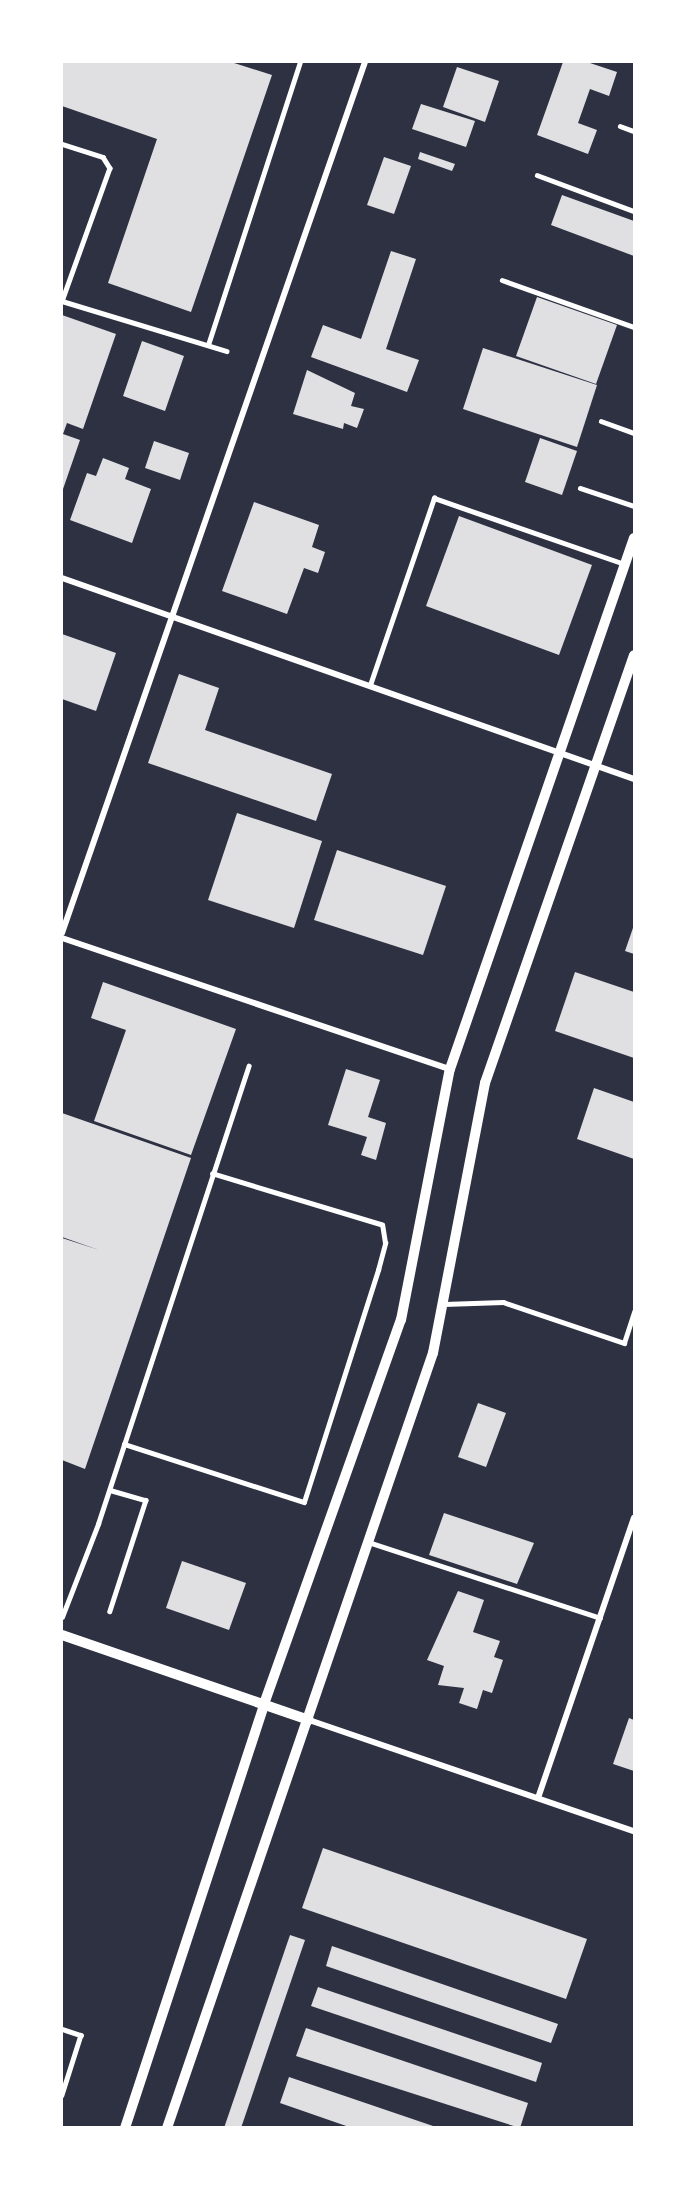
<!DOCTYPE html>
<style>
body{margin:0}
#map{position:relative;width:696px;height:2189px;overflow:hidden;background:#2d3142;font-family:"Open Sans",sans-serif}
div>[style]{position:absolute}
.building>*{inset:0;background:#e0e0e3}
.service>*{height:4.5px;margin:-2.25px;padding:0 2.25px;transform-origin:2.25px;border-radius:2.25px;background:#fff}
.minor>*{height:6px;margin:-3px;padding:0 3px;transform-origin:3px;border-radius:3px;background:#fff}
.tertiary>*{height:10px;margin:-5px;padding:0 5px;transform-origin:5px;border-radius:5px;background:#fff}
span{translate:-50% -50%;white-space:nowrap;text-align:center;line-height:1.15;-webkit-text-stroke:6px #fff;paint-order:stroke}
.frame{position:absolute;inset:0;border:63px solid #fff;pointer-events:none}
</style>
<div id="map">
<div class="building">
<i style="clip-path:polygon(62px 62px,231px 62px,272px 75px,191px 312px,108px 283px,157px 139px,62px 106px)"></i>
<i style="clip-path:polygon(563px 62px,587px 62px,617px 72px,609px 96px,590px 89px,578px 123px,597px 130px,588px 154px,537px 135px)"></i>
<i style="clip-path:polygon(457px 67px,499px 81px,485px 122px,443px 107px)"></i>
<i style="clip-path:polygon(421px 104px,475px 121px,466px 147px,412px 129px)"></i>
<i style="clip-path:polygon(420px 152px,455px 164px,452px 171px,418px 159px)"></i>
<i style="clip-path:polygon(384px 157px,411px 166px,394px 214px,367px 205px)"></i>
<i style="clip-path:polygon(562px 195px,634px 221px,634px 256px,551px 225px)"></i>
<i style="clip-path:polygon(391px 251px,416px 259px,386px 349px,419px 360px,407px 392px,311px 357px,323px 325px,361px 339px)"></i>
<i style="clip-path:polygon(537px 297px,617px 325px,596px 384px,516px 356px)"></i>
<i style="clip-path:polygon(62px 315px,116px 334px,83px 429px,67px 423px,63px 434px,80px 440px,62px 492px)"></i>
<i style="clip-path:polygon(142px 341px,184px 356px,165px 411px,123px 396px)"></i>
<i style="clip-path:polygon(483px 348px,597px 385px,577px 447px,463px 409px)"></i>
<i style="clip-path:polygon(307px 370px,355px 393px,351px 406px,364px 409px,357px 428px,344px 423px,343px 429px,293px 414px)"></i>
<i style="clip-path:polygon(540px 438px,577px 451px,562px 495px,525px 482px)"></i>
<i style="clip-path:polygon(154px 441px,189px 453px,180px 480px,145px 468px)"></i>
<i style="clip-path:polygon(103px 458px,129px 468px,125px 479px,151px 489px,132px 543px,70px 520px,87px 473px,96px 476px)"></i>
<i style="clip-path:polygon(254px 502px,319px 525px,312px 547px,325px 552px,318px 573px,304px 568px,287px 614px,222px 591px)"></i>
<i style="clip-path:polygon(459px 516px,592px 565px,559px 655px,426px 606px)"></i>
<i style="clip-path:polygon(62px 634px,116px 653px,96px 711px,62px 699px)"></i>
<i style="clip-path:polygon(179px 674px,219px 688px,205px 730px,332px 774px,316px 821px,148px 763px)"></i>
<i style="clip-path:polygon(237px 813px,322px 841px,294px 928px,208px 900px)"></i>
<i style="clip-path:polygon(337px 850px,446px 886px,423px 955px,314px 920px)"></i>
<i style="clip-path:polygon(634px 925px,634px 954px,625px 951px)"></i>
<i style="clip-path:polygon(575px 972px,634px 992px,634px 1058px,555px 1031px)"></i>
<i style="clip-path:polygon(103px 982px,236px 1029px,191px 1155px,94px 1121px,126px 1030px,91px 1018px)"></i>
<i style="clip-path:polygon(346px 1069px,380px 1080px,368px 1117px,386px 1123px,376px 1160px,361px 1155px,367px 1137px,328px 1125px)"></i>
<i style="clip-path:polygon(594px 1088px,634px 1102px,634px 1159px,577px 1139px)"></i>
<i style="clip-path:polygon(62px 1113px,191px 1158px,85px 1469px,62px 1460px,62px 1238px,99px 1250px,62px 1237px)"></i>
<i style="clip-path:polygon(478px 1403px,506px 1413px,486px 1467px,458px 1457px)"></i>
<i style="clip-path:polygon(444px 1513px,534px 1543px,517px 1584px,429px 1555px)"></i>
<i style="clip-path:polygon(182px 1561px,246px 1583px,229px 1630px,166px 1608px)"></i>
<i style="clip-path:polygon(458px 1591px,484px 1600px,473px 1632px,500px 1641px,494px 1657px,503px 1660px,492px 1693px,483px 1690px,477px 1709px,459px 1703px,464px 1688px,438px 1685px,444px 1666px,427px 1660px)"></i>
<i style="clip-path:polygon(629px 1718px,634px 1720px,634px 1771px,613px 1764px)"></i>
<i style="clip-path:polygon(323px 1848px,587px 1939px,566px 1999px,302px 1908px)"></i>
<i style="clip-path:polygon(290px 1935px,305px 1940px,241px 2128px,224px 2128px)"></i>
<i style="clip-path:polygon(332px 1946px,558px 2024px,551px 2043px,326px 1966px)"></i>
<i style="clip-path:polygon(318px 1987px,542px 2063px,536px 2082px,311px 2006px)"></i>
<i style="clip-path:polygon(306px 2028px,528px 2103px,520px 2128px,296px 2056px)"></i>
<i style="clip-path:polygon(289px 2077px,436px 2127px,436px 2128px,352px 2128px,280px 2103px)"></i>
</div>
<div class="service">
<i style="left:620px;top:126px;width:15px;rotate:20deg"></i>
<i style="left:62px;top:144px;width:43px;rotate:17.6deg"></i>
<i style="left:103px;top:157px;width:13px;rotate:58deg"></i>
<i style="left:110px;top:168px;width:141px;rotate:109.8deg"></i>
<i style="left:537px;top:175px;width:103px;rotate:20.4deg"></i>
<i style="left:502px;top:280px;width:140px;rotate:19.6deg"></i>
<i style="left:62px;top:301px;width:172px;rotate:16.9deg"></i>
<i style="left:208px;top:345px;width:298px;rotate:-72deg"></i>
<i style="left:601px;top:421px;width:35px;rotate:20deg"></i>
<i style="left:580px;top:488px;width:57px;rotate:18.4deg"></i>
<i style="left:370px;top:685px;width:198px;rotate:-71.1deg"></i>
<i style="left:434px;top:498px;width:202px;rotate:19.1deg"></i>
<i style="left:444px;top:1304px;width:59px;rotate:-1.9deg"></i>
<i style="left:503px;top:1302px;width:128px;rotate:18.7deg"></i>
<i style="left:624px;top:1343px;width:33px;rotate:-72deg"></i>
<i style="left:124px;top:1444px;width:189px;rotate:17.9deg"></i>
<i style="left:304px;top:1502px;width:244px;rotate:-72.3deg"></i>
<i style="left:378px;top:1270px;width:28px;rotate:-75deg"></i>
<i style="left:385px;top:1243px;width:18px;rotate:-99deg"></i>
<i style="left:382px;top:1225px;width:177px;rotate:-163.2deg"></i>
<i style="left:110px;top:1490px;width:37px;rotate:16deg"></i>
<i style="left:146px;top:1500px;width:117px;rotate:108deg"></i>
<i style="left:368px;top:1542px;width:244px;rotate:18.1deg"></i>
<i style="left:62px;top:1617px;width:100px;rotate:-68.8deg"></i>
<i style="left:98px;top:1524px;width:482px;rotate:-71.8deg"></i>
<i style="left:62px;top:2029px;width:20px;rotate:18deg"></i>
<i style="left:81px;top:2035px;width:63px;rotate:107.6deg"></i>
</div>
<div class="minor">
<i style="left:62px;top:578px;width:606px;rotate:19.36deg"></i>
<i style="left:62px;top:933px;width:922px;rotate:-70.82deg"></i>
<i style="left:62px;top:938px;width:410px;rotate:18.7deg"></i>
<i style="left:309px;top:1720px;width:343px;rotate:18.9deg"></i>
<i style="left:538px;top:1798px;width:296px;rotate:-71.1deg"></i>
</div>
<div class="tertiary">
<i style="left:62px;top:1635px;width:261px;rotate:19deg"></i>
<i style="left:125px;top:2128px;width:446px;rotate:-71.8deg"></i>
<i style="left:264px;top:1704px;width:408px;rotate:-70.4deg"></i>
<i style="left:401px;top:1320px;width:256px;rotate:-79deg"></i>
<i style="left:450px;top:1069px;width:562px;rotate:-70.89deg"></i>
<i style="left:167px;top:2128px;width:819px;rotate:-71.06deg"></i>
<i style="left:433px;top:1353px;width:275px;rotate:-79.1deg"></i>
<i style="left:485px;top:1083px;width:453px;rotate:-70.8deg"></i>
</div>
<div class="frame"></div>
</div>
